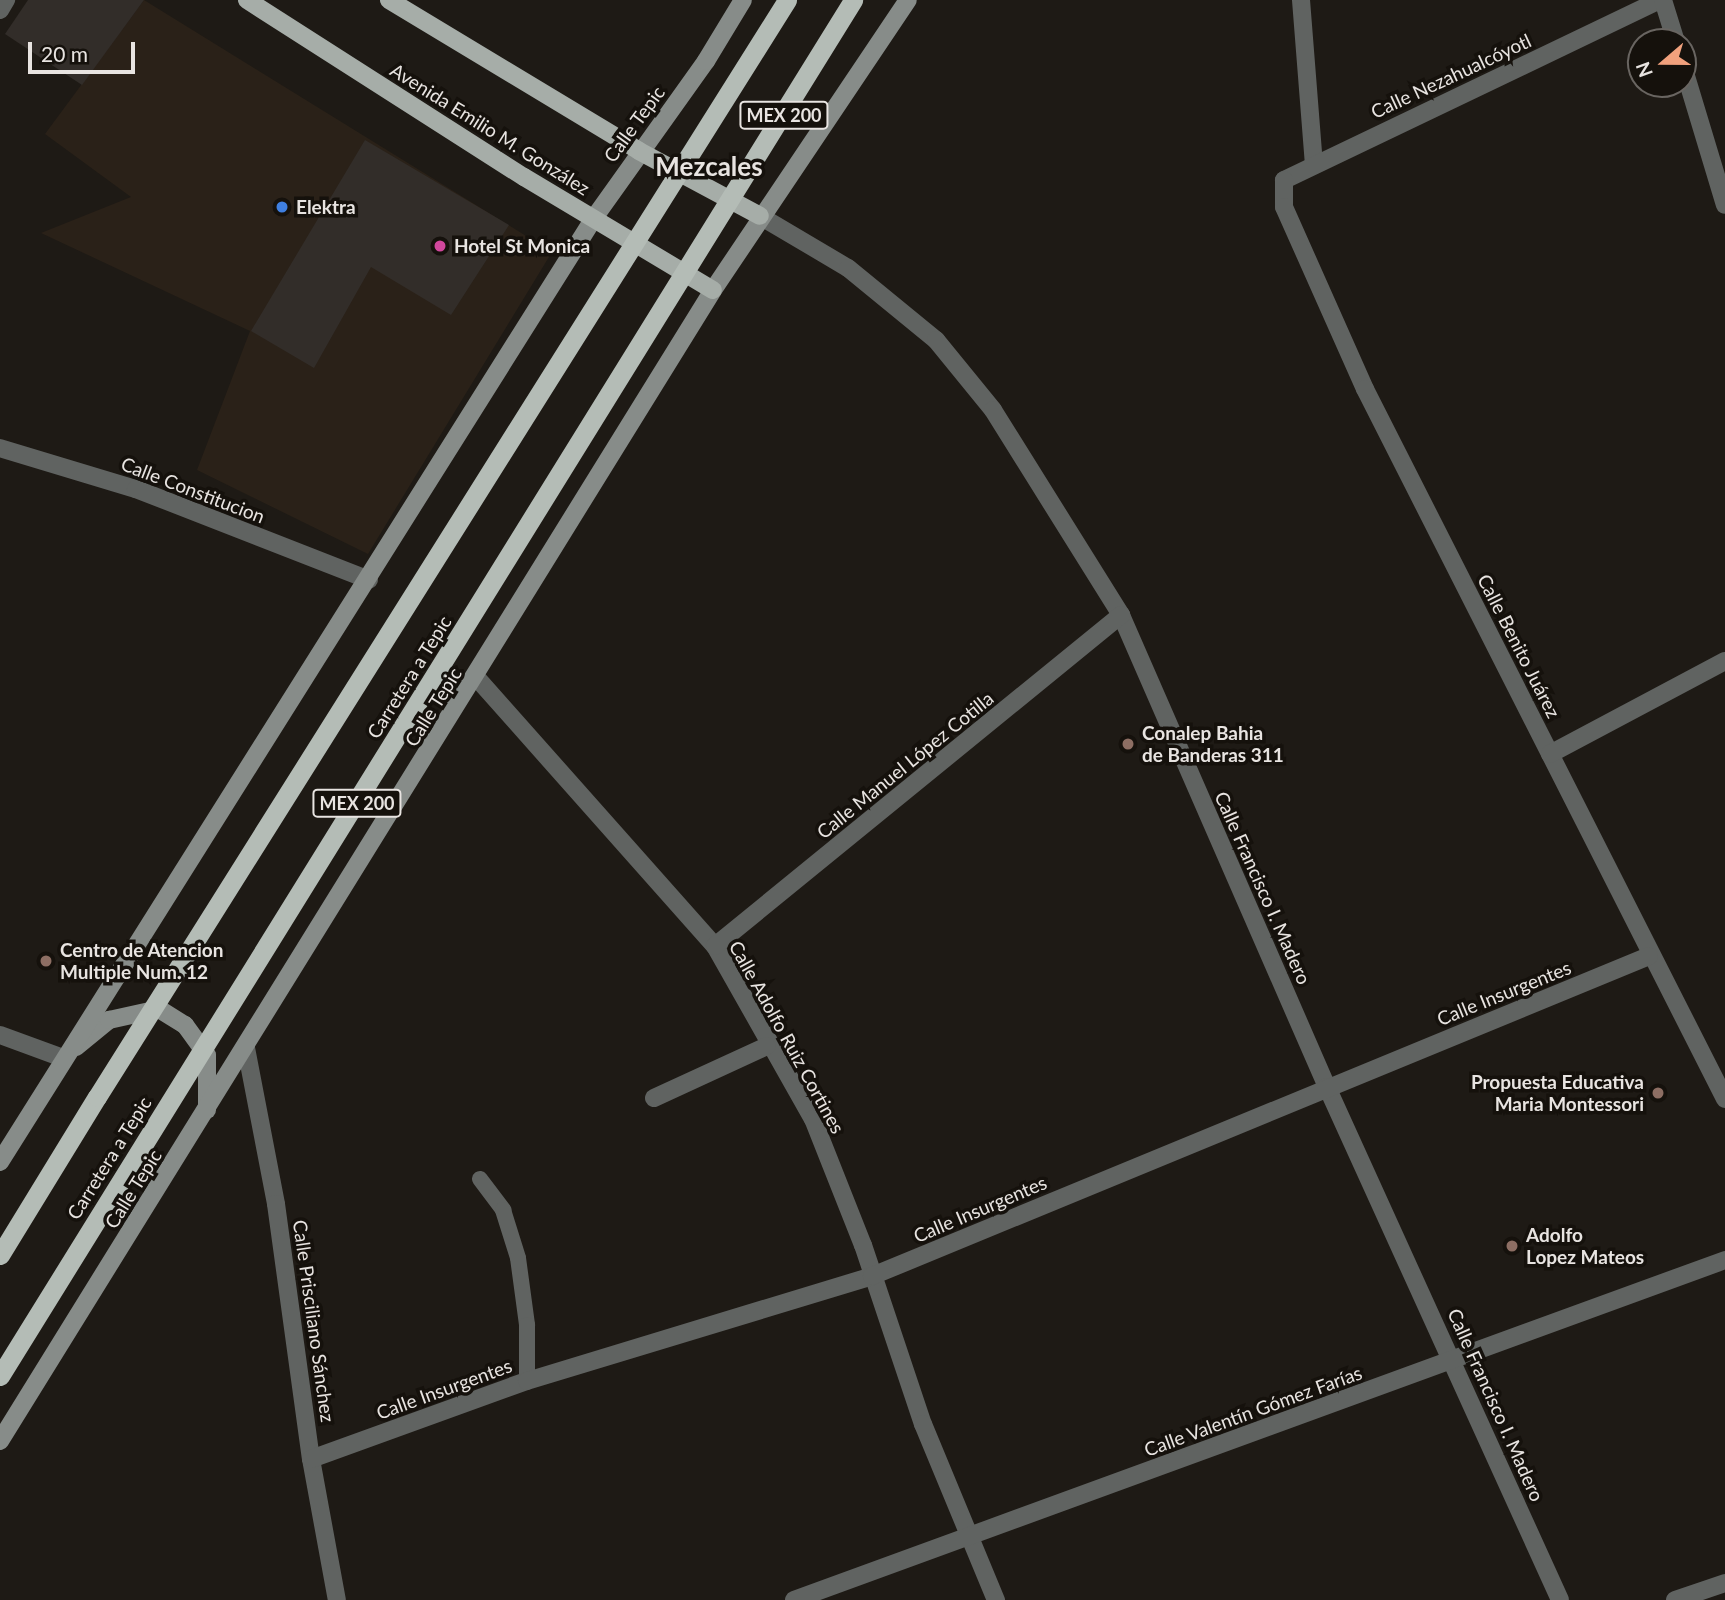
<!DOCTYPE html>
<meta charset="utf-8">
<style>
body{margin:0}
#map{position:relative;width:1725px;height:1600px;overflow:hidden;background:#1e1a15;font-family:Lato,sans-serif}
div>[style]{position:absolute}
.built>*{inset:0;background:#2a2118}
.building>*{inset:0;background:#322d29}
.service>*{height:16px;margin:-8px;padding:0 8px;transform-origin:8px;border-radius:8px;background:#606361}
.minor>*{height:18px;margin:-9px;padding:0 9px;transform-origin:9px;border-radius:9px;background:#606361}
.secondary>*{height:18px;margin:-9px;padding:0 9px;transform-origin:9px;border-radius:9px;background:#878c89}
.primary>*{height:18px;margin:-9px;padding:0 9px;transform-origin:9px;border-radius:9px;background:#a6ada8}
.trunk>*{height:19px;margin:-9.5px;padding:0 9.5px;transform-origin:9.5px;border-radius:9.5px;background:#b4bcb6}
.trunk-bridge>*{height:19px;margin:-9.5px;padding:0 9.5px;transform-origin:9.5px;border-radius:9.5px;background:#b4bcb6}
.dots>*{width:19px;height:19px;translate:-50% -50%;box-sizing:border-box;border:4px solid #15110c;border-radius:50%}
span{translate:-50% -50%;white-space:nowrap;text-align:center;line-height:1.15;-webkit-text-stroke:7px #15110c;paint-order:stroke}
.shield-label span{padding:2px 5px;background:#15110c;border:2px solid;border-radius:5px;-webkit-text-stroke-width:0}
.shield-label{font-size:18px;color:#e8e4e1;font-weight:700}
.street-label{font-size:19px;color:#e8e4e1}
.poi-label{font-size:19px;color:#e8e4e1;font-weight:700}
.left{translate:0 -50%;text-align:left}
.right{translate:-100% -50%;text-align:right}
.district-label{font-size:26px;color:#e8e4e1;font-weight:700}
.north{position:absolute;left:1627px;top:28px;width:70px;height:70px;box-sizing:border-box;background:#15110c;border:2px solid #696561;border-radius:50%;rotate:250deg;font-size:19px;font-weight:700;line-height:28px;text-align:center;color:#e8e4e1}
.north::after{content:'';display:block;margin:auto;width:24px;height:32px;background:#f1a17d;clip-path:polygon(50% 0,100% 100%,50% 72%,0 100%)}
.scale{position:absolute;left:28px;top:42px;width:107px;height:32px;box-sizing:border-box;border:4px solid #e8e4e1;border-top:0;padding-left:9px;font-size:21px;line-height:24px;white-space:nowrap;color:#e8e4e1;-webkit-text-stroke:5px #15110c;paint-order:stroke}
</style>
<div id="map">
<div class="built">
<i style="clip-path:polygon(144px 0,552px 252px,368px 554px,197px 470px,250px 331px,41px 233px,131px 197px,45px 134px)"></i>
</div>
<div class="building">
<i style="clip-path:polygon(28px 0,144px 0,82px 85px,5px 34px)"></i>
<i style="clip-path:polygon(365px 140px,509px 225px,451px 315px,371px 267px,314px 368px,251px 331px)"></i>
</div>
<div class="service">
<i style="left:480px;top:1179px;width:39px;rotate:53deg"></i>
<i style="left:503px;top:1210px;width:50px;rotate:72.6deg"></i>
<i style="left:518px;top:1258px;width:68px;rotate:82.3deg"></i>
<i style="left:527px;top:1325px;width:56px;rotate:90deg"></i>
</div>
<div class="minor">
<i style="left:1301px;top:0;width:165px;rotate:85.5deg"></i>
<i style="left:1660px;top:0;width:417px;rotate:154.4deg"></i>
<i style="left:1284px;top:180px;width:27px;rotate:90deg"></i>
<i style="left:1284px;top:207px;width:199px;rotate:66deg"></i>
<i style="left:1365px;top:389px;width:796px;rotate:63.11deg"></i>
<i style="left:1663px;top:0;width:44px;rotate:72.8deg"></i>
<i style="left:0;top:10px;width:12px;rotate:-59deg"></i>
<i style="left:1683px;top:66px;width:145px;rotate:73.2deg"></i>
<i style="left:760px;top:216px;width:102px;rotate:30.6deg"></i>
<i style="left:848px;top:268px;width:114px;rotate:39.3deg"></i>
<i style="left:936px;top:340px;width:90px;rotate:50.8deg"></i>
<i style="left:993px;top:410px;width:242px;rotate:58deg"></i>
<i style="left:1121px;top:615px;width:515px;rotate:66.42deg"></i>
<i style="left:1327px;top:1087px;width:563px;rotate:65.57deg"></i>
<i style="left:0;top:448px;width:142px;rotate:16.8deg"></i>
<i style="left:136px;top:489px;width:250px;rotate:21.3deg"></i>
<i style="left:476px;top:677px;width:360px;rotate:48.4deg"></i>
<i style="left:715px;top:946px;width:199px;rotate:60.5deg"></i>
<i style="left:813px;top:1119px;width:136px;rotate:68.4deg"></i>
<i style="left:863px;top:1245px;width:189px;rotate:71.5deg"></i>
<i style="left:923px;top:1424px;width:191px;rotate:67.5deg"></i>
<i style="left:1550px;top:754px;width:198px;rotate:-28deg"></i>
<i style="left:715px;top:946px;width:524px;rotate:-39.19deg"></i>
<i style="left:0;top:1035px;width:67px;rotate:20.1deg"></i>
<i style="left:246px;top:1048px;width:159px;rotate:79.1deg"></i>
<i style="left:276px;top:1204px;width:257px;rotate:82.2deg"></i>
<i style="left:311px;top:1459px;width:143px;rotate:79.6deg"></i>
<i style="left:654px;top:1098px;width:124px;rotate:-24.7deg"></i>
<i style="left:311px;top:1459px;width:230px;rotate:-19.9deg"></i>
<i style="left:527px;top:1381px;width:361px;rotate:-16.9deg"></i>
<i style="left:872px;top:1276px;width:840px;rotate:-22.38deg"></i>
<i style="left:794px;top:1600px;width:991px;rotate:-20.06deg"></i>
<i style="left:1675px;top:1600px;width:53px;rotate:-18.8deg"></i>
</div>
<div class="secondary">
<i style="left:76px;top:1047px;width:43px;rotate:-39.3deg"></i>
<i style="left:109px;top:1020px;width:51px;rotate:-12.4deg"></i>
<i style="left:159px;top:1009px;width:31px;rotate:32deg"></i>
<i style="left:185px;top:1025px;width:37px;rotate:54deg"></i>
<i style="left:207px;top:1055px;width:55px;rotate:90deg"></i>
<i style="left:0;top:1162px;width:1115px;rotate:-57.82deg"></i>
<i style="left:594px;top:218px;width:193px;rotate:-54.5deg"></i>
<i style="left:706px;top:61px;width:71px;rotate:-58.8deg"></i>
<i style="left:0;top:1441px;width:1354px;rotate:-58.22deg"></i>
<i style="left:713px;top:290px;width:349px;rotate:-56.1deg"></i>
</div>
<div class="primary">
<i style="left:247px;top:0;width:329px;rotate:32.6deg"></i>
<i style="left:524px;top:177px;width:220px;rotate:30.9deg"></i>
<i style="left:389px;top:0;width:292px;rotate:31.1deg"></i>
<i style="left:639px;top:151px;width:137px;rotate:28.2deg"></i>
</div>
<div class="trunk">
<i style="left:0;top:1255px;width:185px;rotate:-58.5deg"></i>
</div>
<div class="trunk-bridge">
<i style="left:97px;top:1097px;width:1296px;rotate:-57.83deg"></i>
<i style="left:0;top:1376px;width:1619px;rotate:-58.2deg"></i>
</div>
<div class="dots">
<i style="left:282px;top:207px;background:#3f7fe0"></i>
<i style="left:440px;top:246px;background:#d1479c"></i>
<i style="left:1128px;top:744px;background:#8d6e63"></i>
<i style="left:46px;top:961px;background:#8d6e63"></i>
<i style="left:1658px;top:1093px;background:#8d6e63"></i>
<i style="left:1512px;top:1246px;background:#8d6e63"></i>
</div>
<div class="shield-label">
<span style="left:784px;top:115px">MEX 200</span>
<span style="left:357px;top:803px">MEX 200</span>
</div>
<div class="street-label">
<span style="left:1451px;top:76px;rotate:-25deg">Calle Nezahualcóyotl</span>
<span style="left:634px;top:124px;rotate:-54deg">Calle Tepic</span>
<span style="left:490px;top:129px;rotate:32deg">Avenida Emilio M. González</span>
<span style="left:193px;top:490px;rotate:21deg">Calle Constitucion</span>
<span style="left:1519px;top:646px;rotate:63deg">Calle Benito Juárez</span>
<span style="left:409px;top:677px;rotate:-58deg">Carretera a Tepic</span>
<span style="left:433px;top:707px;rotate:-58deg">Calle Tepic</span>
<span style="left:905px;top:765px;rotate:-39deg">Calle Manuel López Cotilla</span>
<span style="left:1263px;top:888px;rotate:66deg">Calle Francisco I. Madero</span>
<span style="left:1504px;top:993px;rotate:-22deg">Calle Insurgentes</span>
<span style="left:787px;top:1037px;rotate:61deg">Calle Adolfo Ruiz Cortines</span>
<span style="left:109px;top:1158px;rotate:-58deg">Carretera a Tepic</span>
<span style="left:133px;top:1189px;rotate:-58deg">Calle Tepic</span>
<span style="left:980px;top:1209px;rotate:-23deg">Calle Insurgentes</span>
<span style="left:314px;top:1321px;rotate:82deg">Calle Prisciliano Sánchez</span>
<span style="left:444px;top:1389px;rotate:-20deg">Calle Insurgentes</span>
<span style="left:1496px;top:1405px;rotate:66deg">Calle Francisco I. Madero</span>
<span style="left:1253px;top:1411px;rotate:-20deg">Calle Valentín Gómez Farías</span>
</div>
<div class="poi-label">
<span class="left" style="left:296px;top:207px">Elektra</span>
<span class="left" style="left:454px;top:246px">Hotel St Monica</span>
<span class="left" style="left:1142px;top:744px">Conalep Bahia<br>de Banderas 311</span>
<span class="left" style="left:60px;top:961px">Centro de Atencion<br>Multiple Num. 12</span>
<span class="right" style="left:1644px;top:1093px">Propuesta Educativa<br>Maria Montessori</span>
<span class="left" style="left:1526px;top:1246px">Adolfo<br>Lopez Mateos</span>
</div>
<div class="district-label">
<span style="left:709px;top:167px">Mezcales</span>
</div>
<div class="north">N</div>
<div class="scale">20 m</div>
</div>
